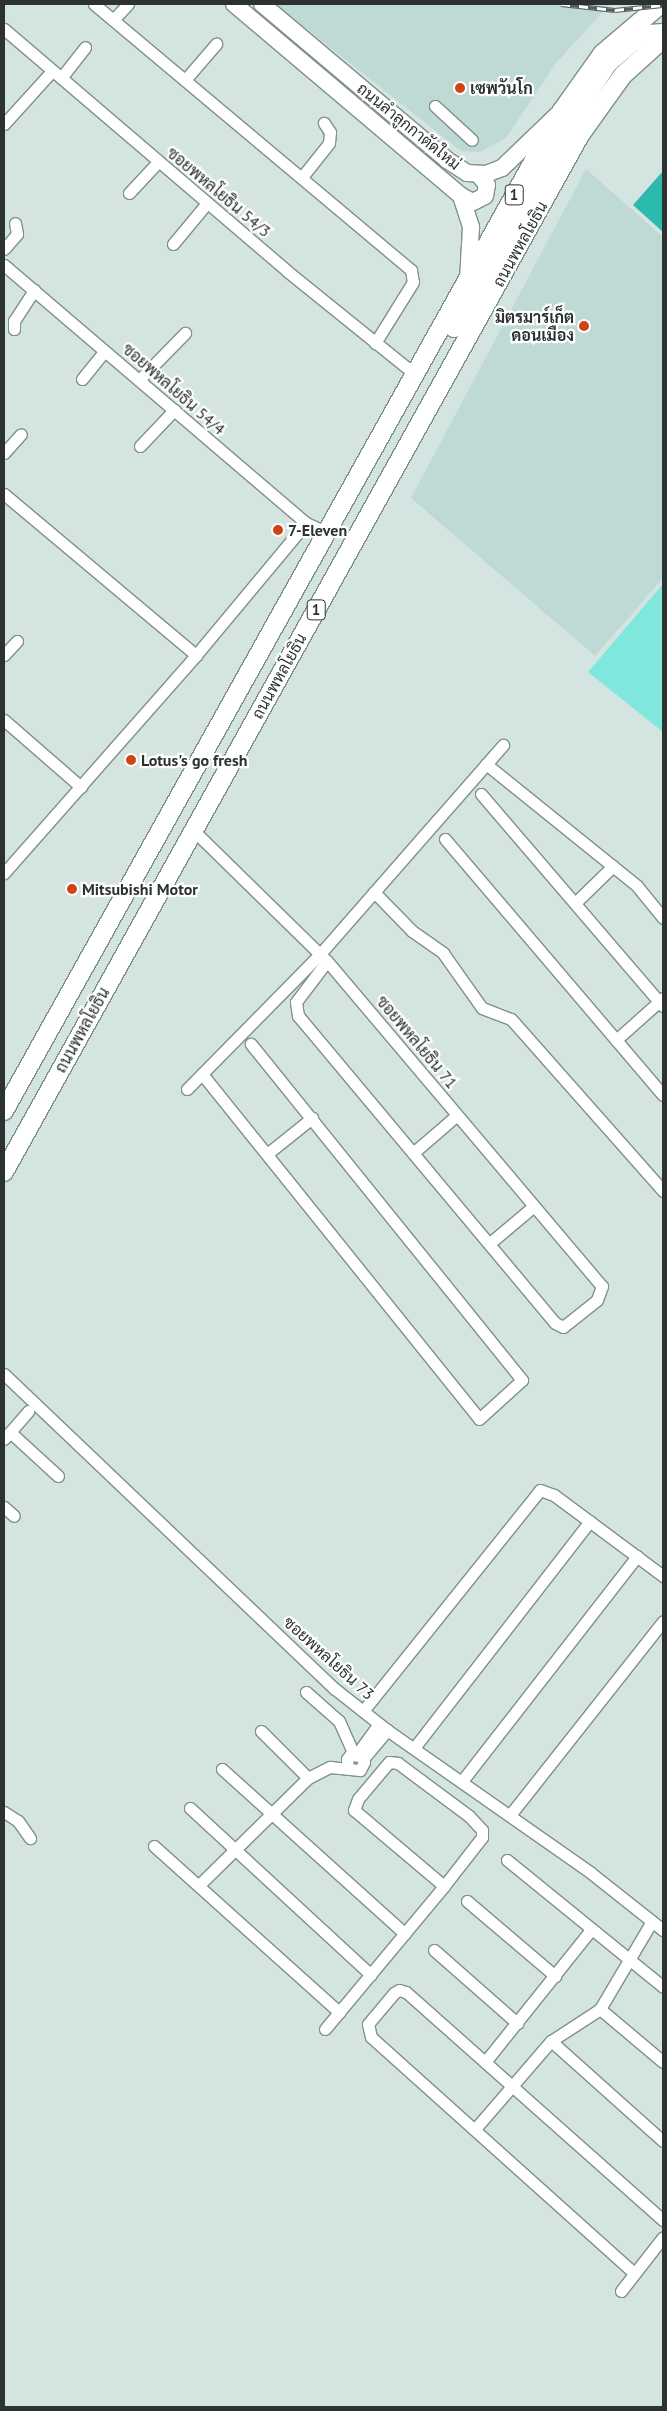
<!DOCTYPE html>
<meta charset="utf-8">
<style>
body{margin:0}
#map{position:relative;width:667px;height:2411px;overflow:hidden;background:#d3e4e1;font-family:"PT Sans",Sarabun,sans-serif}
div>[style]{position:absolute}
.built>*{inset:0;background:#bfd9d5}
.green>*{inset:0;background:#80e7dc}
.water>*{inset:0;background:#2cbaae}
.roads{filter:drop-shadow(1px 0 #80908e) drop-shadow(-1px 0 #80908e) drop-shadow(0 1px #80908e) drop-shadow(0 -1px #80908e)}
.street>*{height:11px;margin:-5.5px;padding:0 5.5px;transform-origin:5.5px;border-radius:5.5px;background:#fff}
.secondary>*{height:16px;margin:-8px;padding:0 8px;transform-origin:8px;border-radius:8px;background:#fff}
.primary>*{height:18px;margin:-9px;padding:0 9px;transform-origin:9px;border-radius:9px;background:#fff}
.rail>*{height:5px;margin-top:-2.5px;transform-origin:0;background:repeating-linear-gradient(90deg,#fff 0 9px,#545d5c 0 18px);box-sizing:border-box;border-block:1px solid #545d5c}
.dots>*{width:14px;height:14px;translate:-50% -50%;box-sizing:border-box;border:2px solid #fff;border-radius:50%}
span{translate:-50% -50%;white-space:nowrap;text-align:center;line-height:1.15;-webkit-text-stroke:4.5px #fff;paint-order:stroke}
.shield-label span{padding:1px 4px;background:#fff;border:1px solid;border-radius:4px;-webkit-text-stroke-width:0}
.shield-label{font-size:15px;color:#2b3231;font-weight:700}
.poi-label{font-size:16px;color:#2b3231;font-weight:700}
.left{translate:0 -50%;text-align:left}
.right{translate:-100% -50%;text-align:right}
.street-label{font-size:16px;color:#2b3231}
.frame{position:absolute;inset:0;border:5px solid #2b3231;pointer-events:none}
</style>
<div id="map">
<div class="built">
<i style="clip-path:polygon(275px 4px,610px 4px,556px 63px,506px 138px,480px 152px,461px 151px)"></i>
<i style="clip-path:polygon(586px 169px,663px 237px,663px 578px,595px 656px,411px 498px)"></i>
</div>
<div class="green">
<i style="clip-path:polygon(663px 584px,663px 732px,588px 672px)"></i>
</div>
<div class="water">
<i style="clip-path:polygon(663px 171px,663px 232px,633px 205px)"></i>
</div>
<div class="roads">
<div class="street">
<i style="left:94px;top:4px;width:414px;rotate:40deg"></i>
<i style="left:411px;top:270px;width:12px;rotate:81deg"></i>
<i style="left:413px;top:282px;width:72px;rotate:121.9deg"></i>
<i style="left:113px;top:20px;width:22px;rotate:-47deg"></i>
<i style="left:4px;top:29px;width:372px;rotate:40.5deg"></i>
<i style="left:287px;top:271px;width:166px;rotate:38.9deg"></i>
<i style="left:61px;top:78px;width:39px;rotate:-52deg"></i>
<i style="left:185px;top:80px;width:48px;rotate:-49.3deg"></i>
<i style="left:435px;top:106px;width:50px;rotate:42.6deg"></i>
<i style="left:4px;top:124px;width:72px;rotate:-47.8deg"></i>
<i style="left:302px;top:177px;width:43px;rotate:-51.5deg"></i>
<i style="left:329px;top:143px;width:11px;rotate:-85deg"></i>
<i style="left:330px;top:132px;width:11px;rotate:-124deg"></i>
<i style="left:129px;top:193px;width:42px;rotate:-46.9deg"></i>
<i style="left:173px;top:244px;width:53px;rotate:-50.3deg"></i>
<i style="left:4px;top:249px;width:20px;rotate:-49deg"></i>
<i style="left:17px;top:234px;width:11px;rotate:-100deg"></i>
<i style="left:4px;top:265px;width:397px;rotate:40.5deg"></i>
<i style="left:306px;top:523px;width:22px;rotate:24deg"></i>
<i style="left:14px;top:329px;width:8px;rotate:-90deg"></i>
<i style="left:14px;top:321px;width:37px;rotate:-57deg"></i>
<i style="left:82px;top:379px;width:36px;rotate:-51deg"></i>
<i style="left:139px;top:380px;width:66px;rotate:-45.6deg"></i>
<i style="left:140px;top:446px;width:50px;rotate:-46.6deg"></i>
<i style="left:4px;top:453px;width:25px;rotate:-48deg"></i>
<i style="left:4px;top:494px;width:251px;rotate:40deg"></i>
<i style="left:4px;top:655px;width:19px;rotate:-47deg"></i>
<i style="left:4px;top:720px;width:102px;rotate:41deg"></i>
<i style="left:486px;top:764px;width:194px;rotate:38.9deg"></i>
<i style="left:637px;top:886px;width:41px;rotate:50.9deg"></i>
<i style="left:481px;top:794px;width:279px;rotate:49.4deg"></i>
<i style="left:193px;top:830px;width:187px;rotate:44.4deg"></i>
<i style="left:327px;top:961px;width:426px;rotate:49.8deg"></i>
<i style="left:602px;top:1286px;width:15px;rotate:110deg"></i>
<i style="left:597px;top:1300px;width:43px;rotate:141.5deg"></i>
<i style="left:563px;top:1327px;width:9px;rotate:-153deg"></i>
<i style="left:555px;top:1323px;width:400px;rotate:-129.9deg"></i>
<i style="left:298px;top:1016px;width:14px;rotate:-98deg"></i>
<i style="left:296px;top:1002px;width:51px;rotate:-52.9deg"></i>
<i style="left:445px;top:839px;width:336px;rotate:49.6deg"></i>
<i style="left:4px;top:873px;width:290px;rotate:-48.6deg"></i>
<i style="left:196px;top:655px;width:172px;rotate:-50.2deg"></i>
<i style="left:374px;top:892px;width:54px;rotate:45.7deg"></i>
<i style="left:412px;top:931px;width:38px;rotate:35deg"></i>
<i style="left:443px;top:953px;width:67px;rotate:54.7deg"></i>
<i style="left:482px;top:1008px;width:31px;rotate:21deg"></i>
<i style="left:511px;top:1019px;width:230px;rotate:48.5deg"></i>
<i style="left:575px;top:903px;width:53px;rotate:-44.2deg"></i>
<i style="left:616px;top:1040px;width:63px;rotate:-41.8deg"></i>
<i style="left:202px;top:1074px;width:442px;rotate:51.2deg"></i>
<i style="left:479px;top:1419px;width:58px;rotate:-42.2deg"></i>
<i style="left:522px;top:1380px;width:432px;rotate:-128.9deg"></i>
<i style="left:187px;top:1089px;width:190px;rotate:-45.4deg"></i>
<i style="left:320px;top:954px;width:278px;rotate:-48.8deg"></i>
<i style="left:413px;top:1153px;width:58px;rotate:-40.8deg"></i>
<i style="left:267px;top:1154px;width:58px;rotate:-38.7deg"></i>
<i style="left:490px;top:1243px;width:57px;rotate:-40.1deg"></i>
<i style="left:4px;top:1374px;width:457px;rotate:43.6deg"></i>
<i style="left:335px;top:1689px;width:66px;rotate:38.3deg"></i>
<i style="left:387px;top:1730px;width:249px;rotate:35deg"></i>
<i style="left:591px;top:1873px;width:92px;rotate:38.4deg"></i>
<i style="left:10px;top:1432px;width:65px;rotate:42.5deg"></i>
<i style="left:4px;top:1439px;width:37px;rotate:-49deg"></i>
<i style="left:4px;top:1507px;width:13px;rotate:42deg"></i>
<i style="left:306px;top:1692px;width:44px;rotate:41.3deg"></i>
<i style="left:339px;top:1721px;width:36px;rotate:66deg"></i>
<i style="left:363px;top:1711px;width:283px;rotate:-51.3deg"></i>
<i style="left:540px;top:1490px;width:15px;rotate:20deg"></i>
<i style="left:554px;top:1495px;width:136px;rotate:36.6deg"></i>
<i style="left:261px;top:1731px;width:66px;rotate:45deg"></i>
<i style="left:414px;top:1748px;width:287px;rotate:-52.2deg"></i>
<i style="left:357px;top:1754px;width:37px;rotate:-54deg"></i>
<i style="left:363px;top:1759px;width:38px;rotate:-50deg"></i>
<i style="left:222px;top:1769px;width:246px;rotate:42deg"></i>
<i style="left:462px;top:1781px;width:285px;rotate:-52.1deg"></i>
<i style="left:190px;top:1808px;width:246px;rotate:42.7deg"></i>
<i style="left:4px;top:1812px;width:17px;rotate:33deg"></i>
<i style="left:18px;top:1821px;width:21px;rotate:55deg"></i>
<i style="left:510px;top:1815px;width:247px;rotate:-51.7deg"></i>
<i style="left:154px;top:1846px;width:249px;rotate:41.9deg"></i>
<i style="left:507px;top:1860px;width:201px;rotate:39.1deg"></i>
<i style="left:199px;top:1885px;width:153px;rotate:-44.5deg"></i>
<i style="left:308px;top:1778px;width:25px;rotate:-27deg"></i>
<i style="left:330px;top:1767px;width:30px;rotate:6deg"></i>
<i style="left:360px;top:1770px;width:9px;rotate:-63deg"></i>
<i style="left:364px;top:1762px;width:7px;rotate:-117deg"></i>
<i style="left:361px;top:1756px;width:11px;rotate:-175deg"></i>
<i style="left:350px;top:1755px;width:5px;rotate:127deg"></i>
<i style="left:347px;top:1759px;width:9px;rotate:84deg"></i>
<i style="left:467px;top:1901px;width:116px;rotate:40.4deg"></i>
<i style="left:434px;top:1950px;width:111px;rotate:41.3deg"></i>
<i style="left:600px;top:2009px;width:82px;rotate:40.1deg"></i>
<i style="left:325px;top:2029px;width:186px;rotate:-50.2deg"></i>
<i style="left:444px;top:1886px;width:62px;rotate:-52.2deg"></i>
<i style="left:482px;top:1837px;width:7px;rotate:-90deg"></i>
<i style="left:482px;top:1830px;width:19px;rotate:-133deg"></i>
<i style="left:469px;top:1816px;width:89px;rotate:-143.3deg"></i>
<i style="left:398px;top:1763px;width:9px;rotate:-174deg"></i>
<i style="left:389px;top:1762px;width:48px;rotate:130deg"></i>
<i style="left:358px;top:1799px;width:12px;rotate:110deg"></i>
<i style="left:354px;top:1810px;width:118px;rotate:40.2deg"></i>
<i style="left:551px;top:2041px;width:150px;rotate:41.8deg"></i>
<i style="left:485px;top:2062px;width:168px;rotate:-51.3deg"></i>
<i style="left:475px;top:2129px;width:116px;rotate:-49.2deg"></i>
<i style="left:551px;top:2041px;width:59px;rotate:-33.1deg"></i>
<i style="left:600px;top:2009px;width:102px;rotate:-59.4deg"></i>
<i style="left:634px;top:2273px;width:353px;rotate:-138.1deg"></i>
<i style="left:371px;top:2037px;width:13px;rotate:-103deg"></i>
<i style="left:368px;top:2024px;width:40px;rotate:-50deg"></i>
<i style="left:394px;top:1993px;width:6px;rotate:-31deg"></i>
<i style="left:399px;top:1990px;width:7px;rotate:16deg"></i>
<i style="left:406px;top:1992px;width:344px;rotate:41.6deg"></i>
<i style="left:621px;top:2291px;width:68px;rotate:-52.1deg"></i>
</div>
<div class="secondary">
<i style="left:234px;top:4px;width:297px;rotate:40.2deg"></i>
<i style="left:461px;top:196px;width:33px;rotate:72deg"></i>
<i style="left:471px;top:227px;width:52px;rotate:93.3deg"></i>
<i style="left:262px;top:4px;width:242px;rotate:40.1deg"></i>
<i style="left:447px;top:160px;width:24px;rotate:33deg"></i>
<i style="left:467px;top:173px;width:19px;rotate:3deg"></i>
<i style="left:486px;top:174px;width:17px;rotate:-21deg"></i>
<i style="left:502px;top:168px;width:76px;rotate:-43.9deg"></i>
<i style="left:461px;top:196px;width:13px;rotate:27deg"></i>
<i style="left:473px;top:202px;width:13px;rotate:-27deg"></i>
<i style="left:485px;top:196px;width:11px;rotate:-80deg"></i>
<i style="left:487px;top:185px;width:14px;rotate:-129deg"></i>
</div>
<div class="primary">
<i style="left:454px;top:328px;width:246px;rotate:-60.5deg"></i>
<i style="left:575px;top:114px;width:61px;rotate:-57.1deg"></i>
<i style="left:608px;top:63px;width:34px;rotate:-40deg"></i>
<i style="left:634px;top:41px;width:17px;rotate:-25deg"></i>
<i style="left:649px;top:34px;width:14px;rotate:-4deg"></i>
<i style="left:4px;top:1111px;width:1144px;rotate:-60.86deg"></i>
<i style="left:561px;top:112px;width:72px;rotate:-54.6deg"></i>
<i style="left:603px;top:53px;width:76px;rotate:-40.2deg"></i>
<i style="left:4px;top:1172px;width:1186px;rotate:-60.95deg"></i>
<i style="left:580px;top:135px;width:74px;rotate:-54.4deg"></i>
<i style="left:623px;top:75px;width:54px;rotate:-42deg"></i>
</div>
</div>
<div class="rail">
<i style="left:561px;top:4px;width:54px;rotate:6.3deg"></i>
<i style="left:615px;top:10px;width:48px;rotate:-5.9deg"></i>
</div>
<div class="dots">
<i style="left:460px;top:88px;background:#cd4515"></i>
<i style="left:584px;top:326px;background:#cd4515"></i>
<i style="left:278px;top:530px;background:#cd4515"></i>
<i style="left:131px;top:760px;background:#cd4515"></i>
<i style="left:72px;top:889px;background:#cd4515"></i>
</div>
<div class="shield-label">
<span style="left:514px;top:195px">1</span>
<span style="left:316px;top:610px">1</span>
</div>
<div class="poi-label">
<span class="left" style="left:470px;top:88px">เซพวันโก</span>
<span class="right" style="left:574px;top:326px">มิตรมาร์เก็ต<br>ดอนเมือง</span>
<span class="left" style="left:288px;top:530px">7-Eleven</span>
<span class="left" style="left:141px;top:760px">Lotus's go fresh</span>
<span class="left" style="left:82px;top:889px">Mitsubishi Motor</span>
</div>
<div class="street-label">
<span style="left:409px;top:126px;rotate:39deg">ถนนลำลูกกาตัดใหม่</span>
<span style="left:219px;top:192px;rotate:40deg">ซอยพหลโยธิน 54/3</span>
<span style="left:520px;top:244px;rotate:-61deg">ถนนพหลโยธิน</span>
<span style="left:174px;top:389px;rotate:41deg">ซอยพหลโยธิน 54/4</span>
<span style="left:279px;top:676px;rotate:-61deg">ถนนพหลโยธิน</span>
<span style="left:82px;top:1030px;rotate:-61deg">ถนนพหลโยธิน</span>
<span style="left:417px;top:1042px;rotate:50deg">ซอยพหลโยธิน 71</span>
<span style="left:329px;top:1658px;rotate:42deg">ซอยพหลโยธิน 73</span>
</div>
<div class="frame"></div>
</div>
